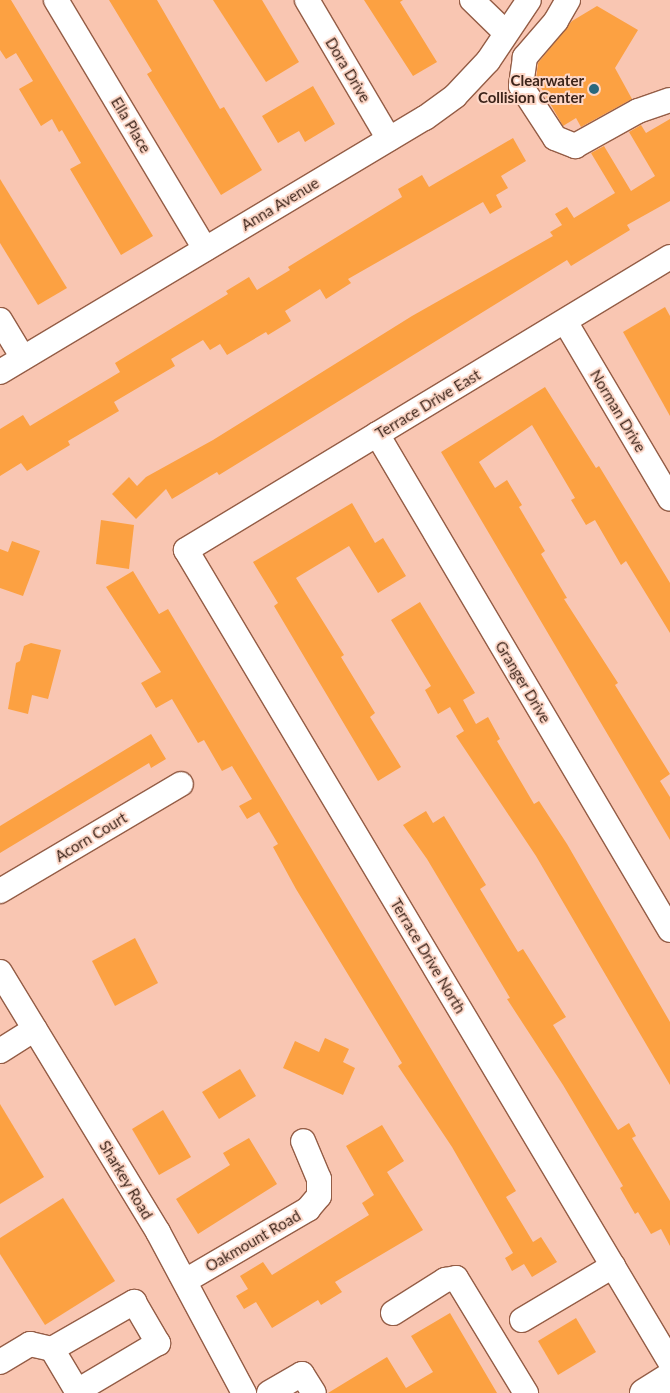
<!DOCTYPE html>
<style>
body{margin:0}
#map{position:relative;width:670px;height:1393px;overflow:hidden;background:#f9c6b2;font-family:Lato,sans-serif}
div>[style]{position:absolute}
.building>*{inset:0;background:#fca142}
.roads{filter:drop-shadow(1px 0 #945d46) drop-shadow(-1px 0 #945d46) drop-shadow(0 1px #945d46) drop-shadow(0 -1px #945d46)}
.minor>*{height:24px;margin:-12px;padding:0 12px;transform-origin:12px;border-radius:12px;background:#fff}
.major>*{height:28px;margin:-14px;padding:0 14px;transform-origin:14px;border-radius:14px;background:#fff}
.dots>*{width:14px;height:14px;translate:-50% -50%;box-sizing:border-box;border:2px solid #fdd7c7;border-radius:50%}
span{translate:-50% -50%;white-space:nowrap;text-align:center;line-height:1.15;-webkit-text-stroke:4px #fdd7c7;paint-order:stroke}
.street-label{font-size:15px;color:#3d251b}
.poi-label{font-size:15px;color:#3d251b;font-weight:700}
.right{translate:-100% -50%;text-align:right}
</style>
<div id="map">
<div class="building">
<i style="clip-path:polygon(0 0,11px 0,153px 236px,121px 255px,70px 169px,81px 163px,62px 130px,59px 132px,52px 119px,41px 126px,19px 89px,33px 81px,16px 53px,6px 59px,0 50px)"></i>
<i style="clip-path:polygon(109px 0,157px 0,220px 109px,224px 107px,262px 170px,221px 195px,147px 74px,152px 71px)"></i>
<i style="clip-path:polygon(213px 0,262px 0,299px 62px,266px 82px)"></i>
<i style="clip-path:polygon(364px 0,403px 0,400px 2px,437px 62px,413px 76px)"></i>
<i style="clip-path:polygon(597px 6px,638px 30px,615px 68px,632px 99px,581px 127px,576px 118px,563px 126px,536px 79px,538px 63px,572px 21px)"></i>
<i style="clip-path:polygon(313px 86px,335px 124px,305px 142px,299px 131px,278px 143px,262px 116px)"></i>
<i style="clip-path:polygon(670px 119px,670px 201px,627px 225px,630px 230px,571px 266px,567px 260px,219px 475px,217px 472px,172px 499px,166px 489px,136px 519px,112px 494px,129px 477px,137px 486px,146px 477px,213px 440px,412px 316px,553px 236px,550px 232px,562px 225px,555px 214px,567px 207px,574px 218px,615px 193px,591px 153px,604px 146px,631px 191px,655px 176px,629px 132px,641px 125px,646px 133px)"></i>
<i style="clip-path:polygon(513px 138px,526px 161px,501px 176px,508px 188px,496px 195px,502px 207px,490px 214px,483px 202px,348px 279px,351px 283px,326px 299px,320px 289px,285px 311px,291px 321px,268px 335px,266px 332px,227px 355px,220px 344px,210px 350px,203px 340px,171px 359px,175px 366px,114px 402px,119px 411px,68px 441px,70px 445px,27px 471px,21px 463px,0 476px,0 429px,23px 415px,30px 426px,120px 372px,115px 363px,228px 294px,226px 291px,249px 277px,257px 290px,290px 270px,288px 267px,402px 197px,398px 189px,422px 175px,429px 187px)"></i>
<i style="clip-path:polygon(0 179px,67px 288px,38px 305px,0 243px)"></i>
<i style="clip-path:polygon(665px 307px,670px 316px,670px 416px,623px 332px)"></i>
<i style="clip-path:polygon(545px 387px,596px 468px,599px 466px,670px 583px,670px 633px,626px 561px,621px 565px,595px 520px,586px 525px,571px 500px,575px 498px,532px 425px,479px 462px,495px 488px,507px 480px,522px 505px,519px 507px,545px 551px,541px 554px,567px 598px,564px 599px,618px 683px,615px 685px,670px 774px,660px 781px,670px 797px,670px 840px,441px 452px)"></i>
<i style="clip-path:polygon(352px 503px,375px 543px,383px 538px,406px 576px,378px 593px,349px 546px,296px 578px,344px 655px,341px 657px,375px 713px,370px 717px,401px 767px,378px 781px,274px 606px,278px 603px,253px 562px)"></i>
<i style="clip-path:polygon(101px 520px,134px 525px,129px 569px,96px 564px)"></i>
<i style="clip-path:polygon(12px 541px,40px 551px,23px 596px,0 588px,0 549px,8px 552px)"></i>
<i style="clip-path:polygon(133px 571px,159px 614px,168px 609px,516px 1191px,506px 1197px,533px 1242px,541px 1237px,557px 1262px,532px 1277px,524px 1264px,512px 1271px,505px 1258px,513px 1253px,452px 1147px,398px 1066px,402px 1063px,296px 889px,273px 847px,278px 844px,259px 812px,247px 819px,239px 806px,252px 799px,232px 766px,222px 771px,204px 740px,198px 743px,172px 699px,156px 708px,141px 683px,161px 672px,106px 587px)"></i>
<i style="clip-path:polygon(420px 602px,475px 693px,463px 700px,476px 724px,488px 717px,500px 739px,497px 741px,534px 804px,539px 801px,567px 844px,670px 1022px,670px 1085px,536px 856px,456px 736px,464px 731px,450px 707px,438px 714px,425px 690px,431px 686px,391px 620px)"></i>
<i style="clip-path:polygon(31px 643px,61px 650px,48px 699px,32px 695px,28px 714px,8px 709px,16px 663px,20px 661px,24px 646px)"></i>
<i style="clip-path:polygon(151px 734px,166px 759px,151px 768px,149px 763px,0 853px,0 826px)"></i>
<i style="clip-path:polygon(426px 811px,433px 823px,444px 816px,486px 885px,480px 889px,518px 952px,523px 949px,566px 1017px,553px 1025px,618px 1130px,629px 1123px,636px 1136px,632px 1138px,670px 1201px,670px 1246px,661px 1229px,651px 1234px,638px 1212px,635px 1214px,620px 1188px,623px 1186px,563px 1085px,507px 999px,510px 998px,427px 859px,403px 825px)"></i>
<i style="clip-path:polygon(135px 938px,158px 983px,115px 1006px,92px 961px)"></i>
<i style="clip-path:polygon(325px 1038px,349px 1049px,343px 1062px,355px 1068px,343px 1095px,283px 1068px,295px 1041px,319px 1052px)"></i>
<i style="clip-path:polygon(240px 1069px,256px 1096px,219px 1119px,202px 1092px)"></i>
<i style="clip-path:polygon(0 1104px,44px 1177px,0 1204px)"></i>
<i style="clip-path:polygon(163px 1110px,191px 1157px,159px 1175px,132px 1129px)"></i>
<i style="clip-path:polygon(382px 1125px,404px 1161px,387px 1172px,423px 1230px,335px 1282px,342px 1292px,321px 1305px,318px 1300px,272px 1328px,256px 1302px,244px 1309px,236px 1296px,248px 1289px,240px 1276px,263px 1262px,272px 1275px,369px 1215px,362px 1203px,374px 1195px,346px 1146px)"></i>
<i style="clip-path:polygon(249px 1138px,277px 1184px,198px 1234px,176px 1199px,230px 1165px,223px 1153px)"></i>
<i style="clip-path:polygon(63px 1198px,115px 1281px,45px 1325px,0 1254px,0 1238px)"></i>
<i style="clip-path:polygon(450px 1313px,497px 1393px,328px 1393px,387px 1357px,406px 1388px,433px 1372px,411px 1336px)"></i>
<i style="clip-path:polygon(576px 1318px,596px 1352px,558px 1375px,538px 1341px)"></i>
</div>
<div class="roads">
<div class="minor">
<i style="left:56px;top:0;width:290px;rotate:59.1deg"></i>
<i style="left:307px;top:0;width:161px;rotate:59.5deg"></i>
<i style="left:472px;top:0;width:46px;rotate:44.1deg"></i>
<i style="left:568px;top:0;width:24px;rotate:120deg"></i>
<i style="left:556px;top:21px;width:48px;rotate:130.7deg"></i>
<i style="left:525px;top:57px;width:29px;rotate:98deg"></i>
<i style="left:521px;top:86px;width:62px;rotate:56.8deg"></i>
<i style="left:555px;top:138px;width:22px;rotate:22deg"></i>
<i style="left:575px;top:146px;width:72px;rotate:-29.1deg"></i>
<i style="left:638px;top:111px;width:34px;rotate:-19deg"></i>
<i style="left:670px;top:257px;width:566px;rotate:148.81deg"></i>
<i style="left:186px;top:550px;width:945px;rotate:59.2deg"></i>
<i style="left:0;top:320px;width:44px;rotate:58.8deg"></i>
<i style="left:566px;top:323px;width:204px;rotate:59.4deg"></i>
<i style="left:0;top:372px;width:495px;rotate:-30.9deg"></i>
<i style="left:425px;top:118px;width:37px;rotate:-36deg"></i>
<i style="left:455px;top:96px;width:48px;rotate:-46.7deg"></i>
<i style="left:488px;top:61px;width:73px;rotate:-56.1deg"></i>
<i style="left:377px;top:434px;width:576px;rotate:59.43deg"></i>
<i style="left:0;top:891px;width:210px;rotate:-30.6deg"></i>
<i style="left:0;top:972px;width:304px;rotate:58.7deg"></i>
<i style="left:158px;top:1232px;width:183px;rotate:61.9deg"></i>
<i style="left:0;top:1051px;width:41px;rotate:-32.2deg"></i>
<i style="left:185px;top:1281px;width:143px;rotate:-30.3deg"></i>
<i style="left:308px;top:1209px;width:17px;rotate:-50deg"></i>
<i style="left:319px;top:1196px;width:17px;rotate:-90deg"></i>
<i style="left:319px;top:1179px;width:41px;rotate:-112.8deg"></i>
<i style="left:393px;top:1313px;width:62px;rotate:-32.4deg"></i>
<i style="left:445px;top:1280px;width:11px;rotate:-10deg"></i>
<i style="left:456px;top:1278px;width:135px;rotate:58.7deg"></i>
<i style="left:522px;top:1320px;width:106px;rotate:-30.7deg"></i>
<i style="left:0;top:1362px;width:35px;rotate:-31deg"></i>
<i style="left:30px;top:1344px;width:23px;rotate:13deg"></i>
<i style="left:52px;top:1349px;width:95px;rotate:-29.8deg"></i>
<i style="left:134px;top:1302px;width:48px;rotate:59.7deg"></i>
<i style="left:158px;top:1343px;width:94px;rotate:149.3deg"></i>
<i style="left:77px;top:1391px;width:49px;rotate:-120.8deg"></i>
<i style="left:269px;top:1393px;width:38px;rotate:-30deg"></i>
<i style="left:302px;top:1374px;width:22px;rotate:58deg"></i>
</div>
<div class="major">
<i style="left:644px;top:1393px;width:31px;rotate:-32deg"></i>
</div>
</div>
<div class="dots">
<i style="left:594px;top:89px;background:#29687d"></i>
</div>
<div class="street-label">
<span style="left:348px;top:70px;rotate:59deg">Dora Drive</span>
<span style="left:131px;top:125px;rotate:59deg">Ella Place</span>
<span style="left:280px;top:204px;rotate:-31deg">Anna Avenue</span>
<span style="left:428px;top:404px;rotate:-31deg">Terrace Drive East</span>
<span style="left:618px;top:411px;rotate:59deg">Norman Drive</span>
<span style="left:523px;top:682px;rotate:59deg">Granger Drive</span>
<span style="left:91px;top:837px;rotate:-31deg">Acorn Court</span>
<span style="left:428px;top:956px;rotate:59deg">Terrace Drive North</span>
<span style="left:126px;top:1180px;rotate:59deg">Sharkey Road</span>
<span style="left:253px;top:1241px;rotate:-30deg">Oakmount Road</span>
</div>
<div class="poi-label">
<span class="right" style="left:584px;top:89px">Clearwater<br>Collision Center</span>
</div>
</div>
